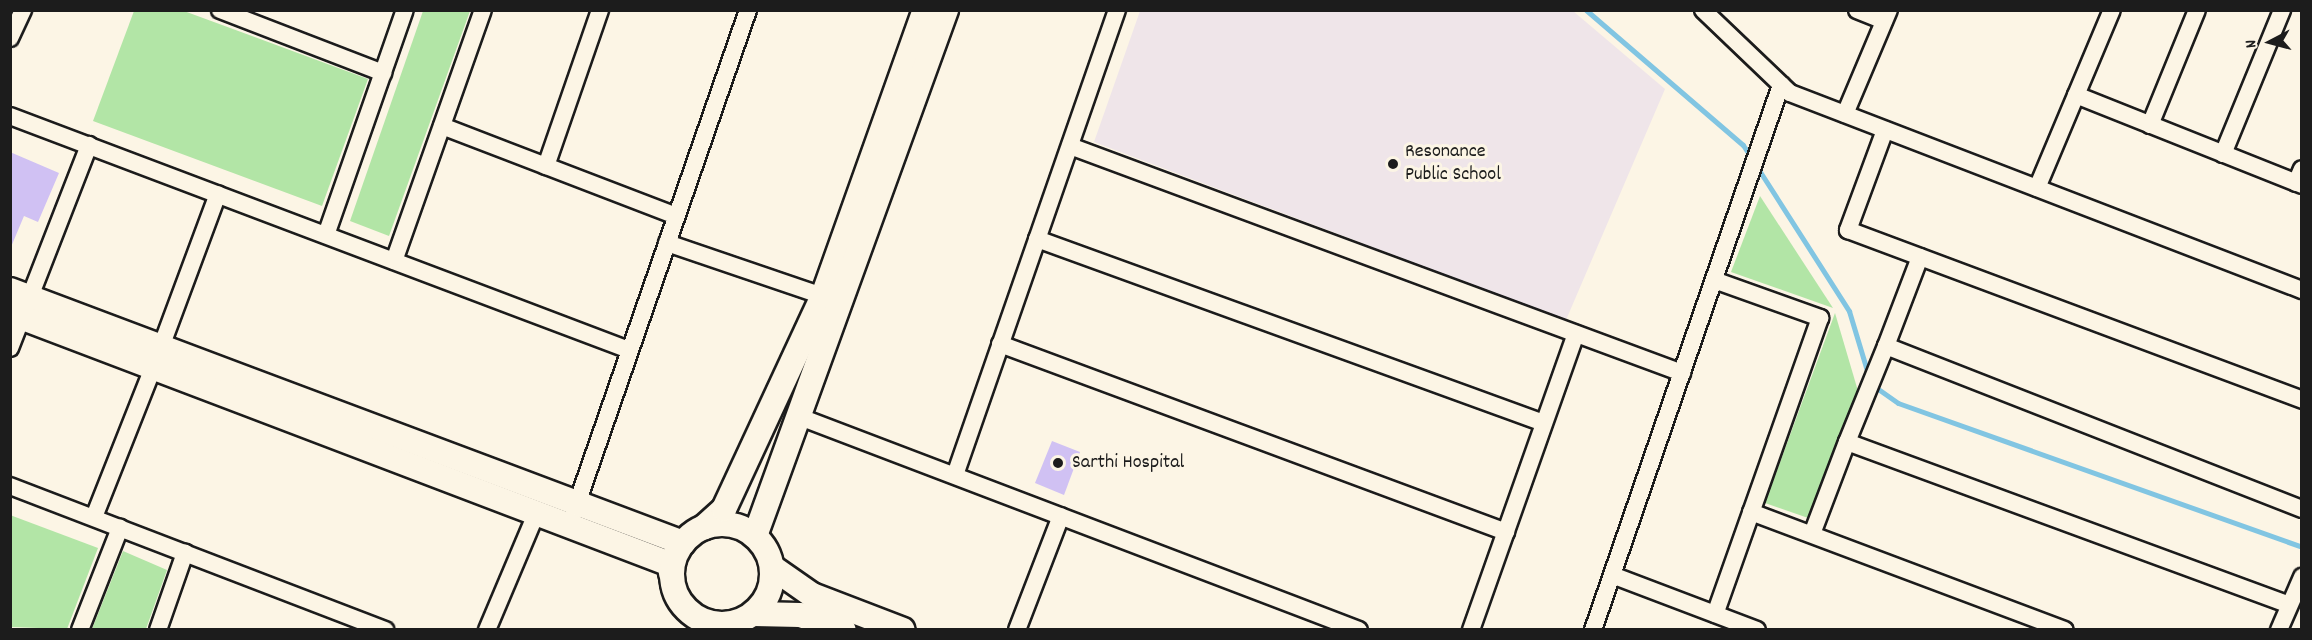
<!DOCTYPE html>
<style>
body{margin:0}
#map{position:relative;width:2312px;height:640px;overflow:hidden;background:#fcf5e5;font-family:Dekko,sans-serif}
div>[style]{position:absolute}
.built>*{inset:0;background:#efe5e9}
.green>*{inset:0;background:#b2e5a6}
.stream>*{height:5px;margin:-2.5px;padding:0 2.5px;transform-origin:2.5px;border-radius:2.5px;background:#81c5e2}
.building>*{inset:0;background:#d0c1f3}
.roads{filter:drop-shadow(2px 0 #1c1c1c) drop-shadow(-2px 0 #1c1c1c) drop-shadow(0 2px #1c1c1c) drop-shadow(0 -2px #1c1c1c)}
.street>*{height:16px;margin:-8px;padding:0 8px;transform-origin:8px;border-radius:8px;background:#fcf5e5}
.secondary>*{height:24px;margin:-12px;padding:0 12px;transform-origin:12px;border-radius:12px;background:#fcf5e5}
.secondary>.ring{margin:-12px;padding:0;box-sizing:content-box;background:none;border:24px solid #fcf5e5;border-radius:50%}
.dots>*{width:16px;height:16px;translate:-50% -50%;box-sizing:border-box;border:3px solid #fcf5e5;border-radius:50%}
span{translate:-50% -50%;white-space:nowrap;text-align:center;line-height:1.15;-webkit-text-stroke:6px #fcf5e5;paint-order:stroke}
.poi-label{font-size:20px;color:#1c1c1c}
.left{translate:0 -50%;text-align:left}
.frame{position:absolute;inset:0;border:12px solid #1c1c1c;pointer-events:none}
.north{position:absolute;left:2240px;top:12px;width:60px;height:60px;-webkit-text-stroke:4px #fcf5e5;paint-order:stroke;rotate:264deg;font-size:16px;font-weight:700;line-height:24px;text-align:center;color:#1c1c1c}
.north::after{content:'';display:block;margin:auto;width:21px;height:27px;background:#1c1c1c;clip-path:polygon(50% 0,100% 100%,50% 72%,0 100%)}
</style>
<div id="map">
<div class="built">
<i style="clip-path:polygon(1140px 11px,1573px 11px,1665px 89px,1566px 320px,1094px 142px)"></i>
</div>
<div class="green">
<i style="clip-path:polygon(134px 11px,184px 11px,368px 79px,322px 206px,93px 121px)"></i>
<i style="clip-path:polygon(423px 11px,470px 11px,389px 236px,350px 221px)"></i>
<i style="clip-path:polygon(1760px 196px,1833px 308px,1731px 272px)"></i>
<i style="clip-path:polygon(1835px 313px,1858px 391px,1811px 519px,1765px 503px)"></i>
<i style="clip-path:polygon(10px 515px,98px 548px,67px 629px,11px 627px)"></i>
<i style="clip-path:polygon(123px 551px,167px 570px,146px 629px,92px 629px)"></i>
</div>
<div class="stream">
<i style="left:1586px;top:10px;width:207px;rotate:40.7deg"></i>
<i style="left:1743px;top:145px;width:17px;rotate:57deg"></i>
<i style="left:1757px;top:167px;width:171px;rotate:57.4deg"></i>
<i style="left:1849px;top:311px;width:76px;rotate:73.2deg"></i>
<i style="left:1871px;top:384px;width:33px;rotate:35deg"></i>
<i style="left:1898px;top:403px;width:429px;rotate:19.6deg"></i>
</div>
<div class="building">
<i style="clip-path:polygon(10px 152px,59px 173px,38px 222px,24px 216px,11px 247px)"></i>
<i style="clip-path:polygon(1052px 441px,1080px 452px,1064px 495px,1035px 483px)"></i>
</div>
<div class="roads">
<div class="street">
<i style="left:220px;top:10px;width:175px;rotate:21.1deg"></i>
<i style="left:1703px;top:10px;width:120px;rotate:43.7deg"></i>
<i style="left:1790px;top:93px;width:549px;rotate:21.05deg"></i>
<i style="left:1857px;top:10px;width:29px;rotate:22deg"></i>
<i style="left:10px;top:38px;width:31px;rotate:-65deg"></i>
<i style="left:2076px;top:95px;width:243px;rotate:21.7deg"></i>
<i style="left:1845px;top:114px;width:113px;rotate:-67.1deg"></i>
<i style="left:10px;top:116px;width:662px;rotate:20.71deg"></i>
<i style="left:2150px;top:125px;width:124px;rotate:-67.8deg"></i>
<i style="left:442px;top:126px;width:251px;rotate:21deg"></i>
<i style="left:1885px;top:130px;width:107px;rotate:110.3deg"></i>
<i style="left:1848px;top:230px;width:485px;rotate:20.5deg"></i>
<i style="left:1070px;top:146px;width:653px;rotate:20.35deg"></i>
<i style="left:2223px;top:154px;width:156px;rotate:-67.7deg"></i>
<i style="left:546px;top:166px;width:165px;rotate:-70.9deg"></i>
<i style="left:2296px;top:183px;width:15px;rotate:-67deg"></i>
<i style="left:2037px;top:188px;width:193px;rotate:-67.2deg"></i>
<i style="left:326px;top:235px;width:238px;rotate:-70.7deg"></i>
<i style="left:1037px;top:239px;width:539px;rotate:19.95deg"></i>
<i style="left:667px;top:243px;width:165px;rotate:18.8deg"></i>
<i style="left:1920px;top:257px;width:95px;rotate:110.9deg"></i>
<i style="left:1886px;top:346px;width:447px;rotate:21.4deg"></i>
<i style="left:394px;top:261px;width:266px;rotate:-70.5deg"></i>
<i style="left:1714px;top:280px;width:113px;rotate:19.7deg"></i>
<i style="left:1820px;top:318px;width:314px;rotate:109.5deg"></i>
<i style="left:1000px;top:344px;width:540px;rotate:20.38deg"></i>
<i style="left:161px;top:347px;width:163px;rotate:-69.6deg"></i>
<i style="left:10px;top:348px;width:218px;rotate:-68.7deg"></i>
<i style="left:800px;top:417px;width:598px;rotate:20.86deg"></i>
<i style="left:1847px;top:442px;width:104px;rotate:-67.9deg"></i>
<i style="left:955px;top:475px;width:492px;rotate:-70.8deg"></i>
<i style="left:10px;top:486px;width:402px;rotate:21deg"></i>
<i style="left:574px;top:512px;width:531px;rotate:-70.88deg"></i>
<i style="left:1751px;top:512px;width:335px;rotate:20.6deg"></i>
<i style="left:94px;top:517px;width:160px;rotate:-68.4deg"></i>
<i style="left:1812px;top:534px;width:98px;rotate:-69.2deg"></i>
<i style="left:1847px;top:442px;width:471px;rotate:20.2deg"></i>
<i style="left:1612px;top:575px;width:155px;rotate:20.8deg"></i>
<i style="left:80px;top:630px;width:110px;rotate:-68.6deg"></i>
<i style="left:158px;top:630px;width:82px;rotate:-70.7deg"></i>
<i style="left:487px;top:630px;width:126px;rotate:-67.1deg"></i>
<i style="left:1017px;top:630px;width:122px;rotate:-68.9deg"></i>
<i style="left:1471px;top:630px;width:314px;rotate:-70.5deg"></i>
<i style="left:1593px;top:630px;width:577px;rotate:-70.97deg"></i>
<i style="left:2279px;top:630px;width:58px;rotate:-66.5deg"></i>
</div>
<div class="secondary">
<i style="left:10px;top:290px;width:719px;rotate:20.6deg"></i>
<i style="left:10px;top:313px;width:706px;rotate:20.82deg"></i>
<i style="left:670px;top:564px;width:9px;rotate:84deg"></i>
<i class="ring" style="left:672px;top:524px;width:76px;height:76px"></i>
<i style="left:703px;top:528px;width:28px;rotate:-42deg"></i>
<i style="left:724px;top:509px;width:235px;rotate:-65.1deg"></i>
<i style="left:823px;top:296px;width:304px;rotate:-70.4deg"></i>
<i style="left:755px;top:536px;width:560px;rotate:-70.04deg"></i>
<i style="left:772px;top:567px;width:49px;rotate:35deg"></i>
<i style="left:812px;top:595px;width:97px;rotate:21deg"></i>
<i style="left:754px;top:614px;width:46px;rotate:1.2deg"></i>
<i style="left:800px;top:615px;width:46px;rotate:18.8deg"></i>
</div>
</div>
<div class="dots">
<i style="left:1393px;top:164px;background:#1c1c1c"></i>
<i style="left:1058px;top:463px;background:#1c1c1c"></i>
</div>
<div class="poi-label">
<span class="left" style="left:1405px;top:164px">Resonance<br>Public School</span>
<span class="left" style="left:1072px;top:463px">Sarthi Hospital</span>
</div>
<div class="frame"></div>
<div class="north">N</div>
</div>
